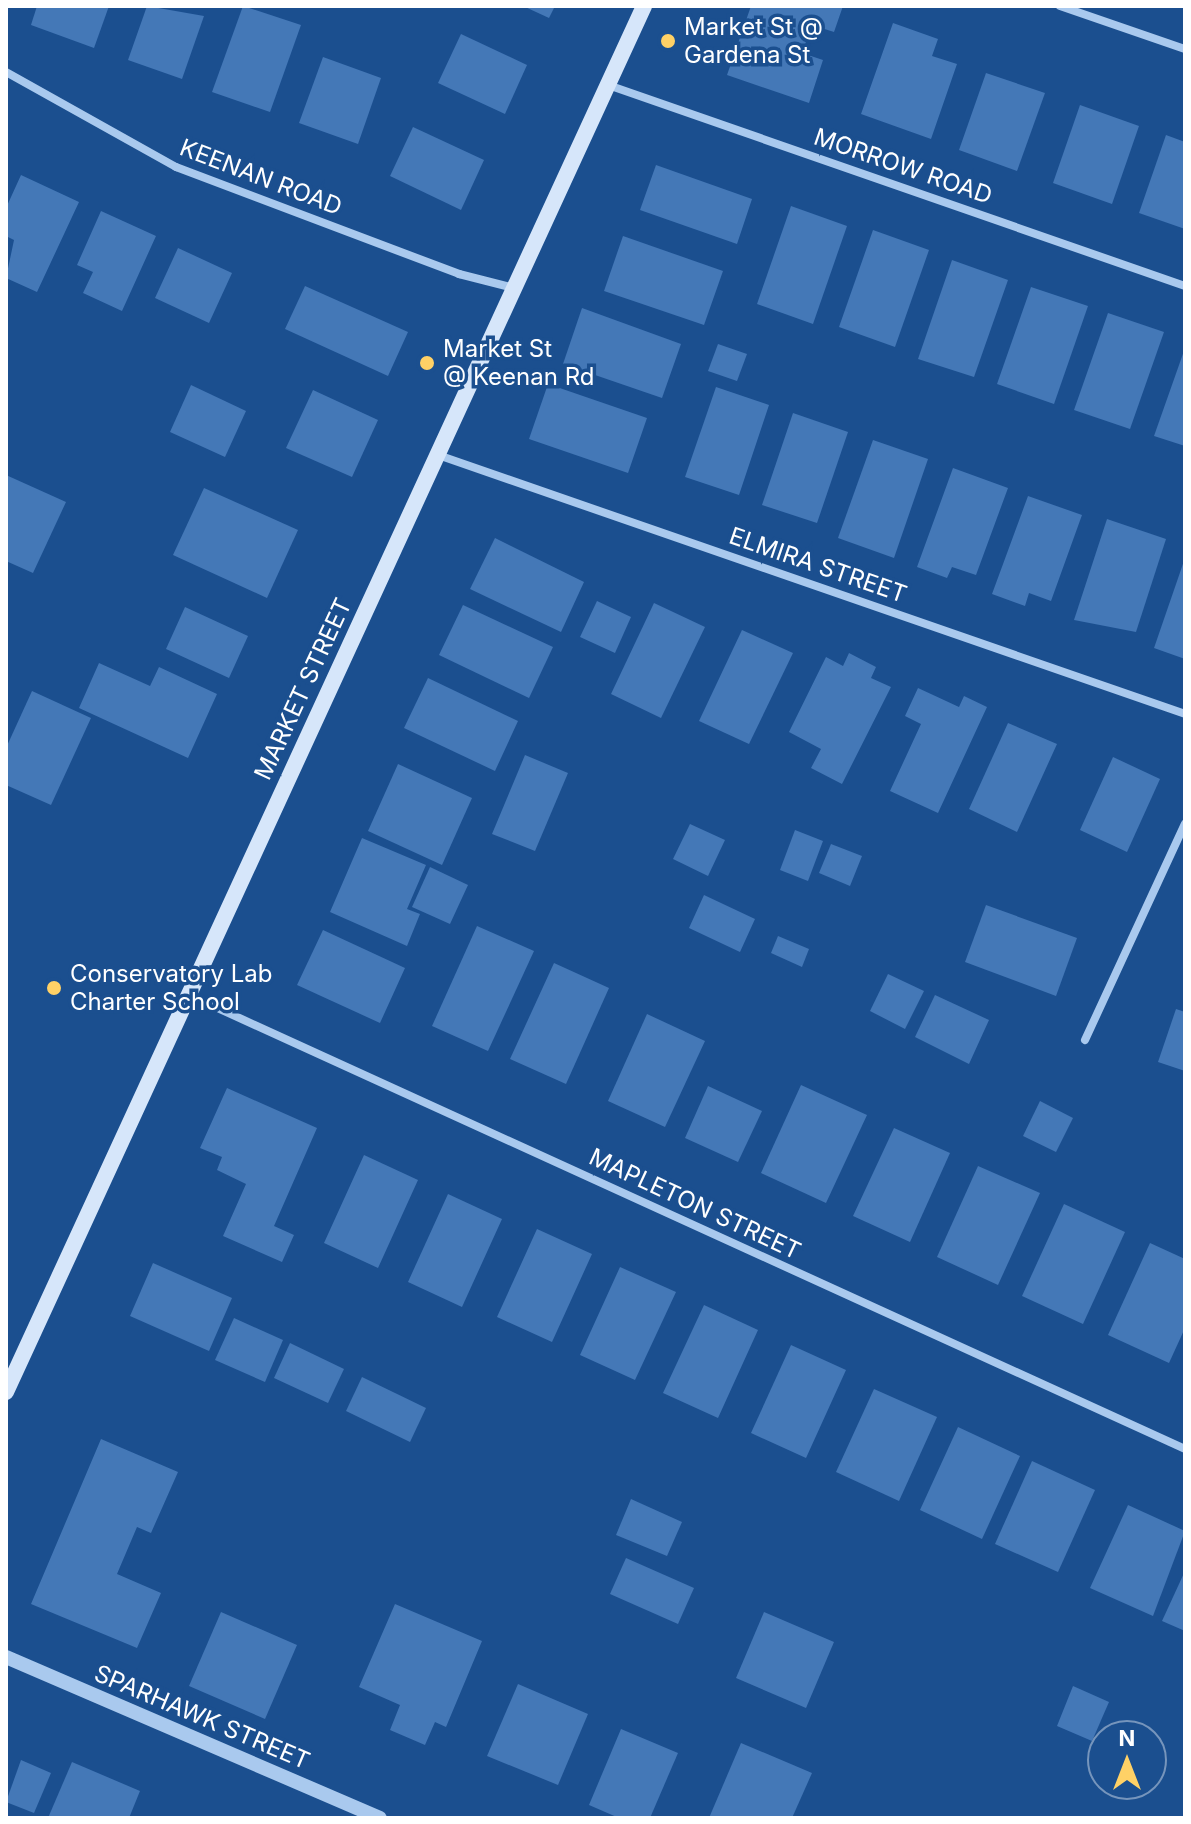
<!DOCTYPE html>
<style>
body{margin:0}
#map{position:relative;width:1191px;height:1824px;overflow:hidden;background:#1b4f8f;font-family:Inter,sans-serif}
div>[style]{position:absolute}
.building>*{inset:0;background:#4478b7}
.minor>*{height:8px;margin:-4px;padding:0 4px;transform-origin:4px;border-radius:4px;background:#a9c9ee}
.tertiary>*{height:14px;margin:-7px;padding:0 7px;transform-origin:7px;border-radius:7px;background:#a9c9ee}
.secondary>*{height:16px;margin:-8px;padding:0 8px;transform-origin:8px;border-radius:8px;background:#d6e6fa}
.dots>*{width:22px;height:22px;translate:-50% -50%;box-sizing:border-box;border:4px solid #1b4f8f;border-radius:50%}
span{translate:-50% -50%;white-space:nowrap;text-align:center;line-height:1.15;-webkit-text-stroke:7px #1b4f8f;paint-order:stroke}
.poi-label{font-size:24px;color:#fff}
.left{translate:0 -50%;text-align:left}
.street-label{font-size:24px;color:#fff}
.frame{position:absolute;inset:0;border:8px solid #fff;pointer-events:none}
.north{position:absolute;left:1087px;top:1720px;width:80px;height:80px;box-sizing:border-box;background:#1b4f8f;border:2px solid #7695bc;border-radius:50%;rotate:0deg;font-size:22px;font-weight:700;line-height:32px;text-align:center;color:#fff}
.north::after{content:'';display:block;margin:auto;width:28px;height:36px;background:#ffd166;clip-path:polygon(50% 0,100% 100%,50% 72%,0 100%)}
</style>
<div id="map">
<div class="building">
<i style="clip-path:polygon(37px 6px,109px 6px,94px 48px,31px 25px)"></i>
<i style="clip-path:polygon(147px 6px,204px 16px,182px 79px,128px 60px)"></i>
<i style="clip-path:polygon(243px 6px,301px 25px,270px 112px,212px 92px)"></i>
<i style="clip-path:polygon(523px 6px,555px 6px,549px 18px)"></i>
<i style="clip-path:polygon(751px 6px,843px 6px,834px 32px,812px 25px,802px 53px,823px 60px,809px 103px,727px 75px)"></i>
<i style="clip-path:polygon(893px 23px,938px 39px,932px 56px,957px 64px,931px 139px,861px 114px)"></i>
<i style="clip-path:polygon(461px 34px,527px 65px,505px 114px,438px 83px)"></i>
<i style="clip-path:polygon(323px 57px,381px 78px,358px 144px,299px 123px)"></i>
<i style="clip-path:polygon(986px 73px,1045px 93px,1017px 171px,959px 150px)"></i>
<i style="clip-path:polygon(1080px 105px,1139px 126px,1112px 204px,1053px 183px)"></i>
<i style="clip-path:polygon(413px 127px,484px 160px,461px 210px,390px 176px)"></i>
<i style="clip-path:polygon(1166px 135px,1185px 142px,1185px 229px,1139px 213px)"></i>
<i style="clip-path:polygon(656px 165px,752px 199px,737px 244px,640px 210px)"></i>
<i style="clip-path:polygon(21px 175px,79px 202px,37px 292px,6px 278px,14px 240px,6px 236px,6px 208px)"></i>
<i style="clip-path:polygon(791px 206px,847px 226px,813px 324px,757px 304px)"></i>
<i style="clip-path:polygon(101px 211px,156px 236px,122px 311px,83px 293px,93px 272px,77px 265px)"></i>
<i style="clip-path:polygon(873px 230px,929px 250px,895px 347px,839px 327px)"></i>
<i style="clip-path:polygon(623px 236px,723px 271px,704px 325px,604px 291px)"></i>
<i style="clip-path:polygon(178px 248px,232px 273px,209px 323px,155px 298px)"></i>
<i style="clip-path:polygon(952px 260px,1008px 280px,974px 377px,918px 359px)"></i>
<i style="clip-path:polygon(305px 286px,408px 332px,388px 376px,285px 329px)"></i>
<i style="clip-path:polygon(1031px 287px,1088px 306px,1054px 404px,997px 384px)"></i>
<i style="clip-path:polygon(582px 308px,681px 344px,662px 398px,563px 364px)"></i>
<i style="clip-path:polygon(1108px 313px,1164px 332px,1130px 429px,1074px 410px)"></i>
<i style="clip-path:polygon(718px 344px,747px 354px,737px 381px,708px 371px)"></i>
<i style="clip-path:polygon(1185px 348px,1185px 446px,1154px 436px)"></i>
<i style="clip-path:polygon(548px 384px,647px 418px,628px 473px,529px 439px)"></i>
<i style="clip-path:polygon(191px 385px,246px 411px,225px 457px,170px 432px)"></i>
<i style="clip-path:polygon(716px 387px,769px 405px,739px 495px,685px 477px)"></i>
<i style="clip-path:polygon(313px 390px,378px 420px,352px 477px,286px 448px)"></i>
<i style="clip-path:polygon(793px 413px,848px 432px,817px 523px,762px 505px)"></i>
<i style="clip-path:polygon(873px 440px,928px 459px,894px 558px,838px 538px)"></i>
<i style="clip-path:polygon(953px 468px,1008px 488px,976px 575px,952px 567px,947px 578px,917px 567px)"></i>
<i style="clip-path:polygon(6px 475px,66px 502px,33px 573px,6px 561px)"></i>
<i style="clip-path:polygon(204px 488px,298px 530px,267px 598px,173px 555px)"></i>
<i style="clip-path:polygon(1028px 496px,1082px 515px,1051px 601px,1029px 593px,1025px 606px,992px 594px)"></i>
<i style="clip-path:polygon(1107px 519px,1166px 539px,1136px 632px,1074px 620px)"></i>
<i style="clip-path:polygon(495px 538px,584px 582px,561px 632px,470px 589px)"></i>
<i style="clip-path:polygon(1185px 558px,1185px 659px,1154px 648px)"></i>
<i style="clip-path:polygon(597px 601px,631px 617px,615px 653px,580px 637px)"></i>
<i style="clip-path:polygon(654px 603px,705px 627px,661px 718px,611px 694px)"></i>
<i style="clip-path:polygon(463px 605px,553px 647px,529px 698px,439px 655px)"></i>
<i style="clip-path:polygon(185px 607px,248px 636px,229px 678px,166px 649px)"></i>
<i style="clip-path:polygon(742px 630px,793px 653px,749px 744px,699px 721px)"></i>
<i style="clip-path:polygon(849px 653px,876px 667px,871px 678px,891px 687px,842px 784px,811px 768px,821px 749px,789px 732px,826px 657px,843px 666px)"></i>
<i style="clip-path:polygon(99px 663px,150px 686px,159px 667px,217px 694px,188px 758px,79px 708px)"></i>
<i style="clip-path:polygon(428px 678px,518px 721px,495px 771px,404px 728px)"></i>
<i style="clip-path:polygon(918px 688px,959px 707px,964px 696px,987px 707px,938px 813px,890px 791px,921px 724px,905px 716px)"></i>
<i style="clip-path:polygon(32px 691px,91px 718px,51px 805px,6px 785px,6px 748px)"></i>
<i style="clip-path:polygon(1008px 723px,1057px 744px,1017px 832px,969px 809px)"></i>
<i style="clip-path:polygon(525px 755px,568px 773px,535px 851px,492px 834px)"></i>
<i style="clip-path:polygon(1113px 757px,1160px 779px,1127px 852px,1080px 830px)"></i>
<i style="clip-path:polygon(398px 764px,472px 798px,442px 865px,368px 831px)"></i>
<i style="clip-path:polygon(690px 824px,725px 840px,708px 876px,673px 859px)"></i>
<i style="clip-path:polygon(795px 830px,823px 841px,808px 881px,780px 870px)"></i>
<i style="clip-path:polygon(362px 838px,426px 865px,407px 909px,420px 914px,407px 946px,330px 912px)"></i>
<i style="clip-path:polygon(831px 844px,862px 856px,850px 886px,819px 873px)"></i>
<i style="clip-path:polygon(430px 867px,468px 885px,450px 924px,412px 907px)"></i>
<i style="clip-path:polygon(704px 895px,755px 919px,740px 952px,689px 928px)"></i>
<i style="clip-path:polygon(986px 905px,1077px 938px,1056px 996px,965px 962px)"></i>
<i style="clip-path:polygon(477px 926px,534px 951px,488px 1051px,432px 1026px)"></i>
<i style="clip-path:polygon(323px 930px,405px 968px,380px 1023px,297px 985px)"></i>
<i style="clip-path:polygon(778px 936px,809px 949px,802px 967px,771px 953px)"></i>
<i style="clip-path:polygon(554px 963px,609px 988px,566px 1084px,510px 1059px)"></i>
<i style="clip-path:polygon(888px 974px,924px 991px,905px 1029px,870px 1011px)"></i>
<i style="clip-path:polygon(935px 995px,989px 1020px,969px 1064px,915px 1037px)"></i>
<i style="clip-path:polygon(1176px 1009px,1185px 1012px,1185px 1071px,1158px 1062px)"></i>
<i style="clip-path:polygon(647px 1014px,705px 1041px,665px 1127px,608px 1101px)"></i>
<i style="clip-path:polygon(801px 1085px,867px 1115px,826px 1203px,761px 1173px)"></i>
<i style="clip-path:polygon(708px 1086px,762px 1111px,738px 1162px,685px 1138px)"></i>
<i style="clip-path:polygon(227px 1088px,317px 1128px,274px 1226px,294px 1235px,282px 1262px,223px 1236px,246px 1184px,217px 1170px,222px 1157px,200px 1148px)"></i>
<i style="clip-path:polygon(1040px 1101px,1073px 1118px,1056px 1152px,1023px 1136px)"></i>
<i style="clip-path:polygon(894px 1128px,950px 1153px,910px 1242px,853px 1216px)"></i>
<i style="clip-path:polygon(364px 1155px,418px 1180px,378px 1268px,324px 1243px)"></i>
<i style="clip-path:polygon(978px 1166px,1040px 1193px,998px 1285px,937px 1257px)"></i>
<i style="clip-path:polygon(448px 1194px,502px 1219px,462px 1307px,408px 1282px)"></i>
<i style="clip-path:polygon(1064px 1204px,1125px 1232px,1083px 1324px,1022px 1296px)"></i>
<i style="clip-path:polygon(537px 1229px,592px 1254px,552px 1342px,497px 1317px)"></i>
<i style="clip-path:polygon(1150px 1243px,1185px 1259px,1185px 1328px,1169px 1363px,1108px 1335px)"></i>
<i style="clip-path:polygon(153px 1263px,232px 1298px,209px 1351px,130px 1316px)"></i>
<i style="clip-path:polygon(620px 1267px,676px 1292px,635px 1380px,580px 1355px)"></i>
<i style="clip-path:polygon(704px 1305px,758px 1330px,718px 1418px,663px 1393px)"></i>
<i style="clip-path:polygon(234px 1318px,283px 1340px,265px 1382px,215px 1360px)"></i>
<i style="clip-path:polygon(290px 1343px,344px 1369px,328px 1403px,274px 1378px)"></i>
<i style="clip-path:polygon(791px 1345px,846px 1370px,806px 1458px,751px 1433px)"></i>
<i style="clip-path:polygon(362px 1377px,426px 1408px,410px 1442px,346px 1411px)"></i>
<i style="clip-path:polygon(874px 1389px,937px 1417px,899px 1501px,836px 1472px)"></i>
<i style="clip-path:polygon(958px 1427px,1020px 1456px,982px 1539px,920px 1510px)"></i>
<i style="clip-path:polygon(101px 1439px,178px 1472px,151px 1533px,137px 1527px,117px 1574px,161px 1593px,137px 1648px,31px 1604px)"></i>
<i style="clip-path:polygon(1032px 1461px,1095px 1490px,1058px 1572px,995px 1544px)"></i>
<i style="clip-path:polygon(631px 1499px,682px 1522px,667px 1556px,616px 1535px)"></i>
<i style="clip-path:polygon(1128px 1505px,1185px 1531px,1153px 1616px,1090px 1588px)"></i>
<i style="clip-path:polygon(626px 1558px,694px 1588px,678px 1624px,610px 1594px)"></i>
<i style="clip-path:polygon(1185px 1571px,1185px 1631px,1162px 1621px)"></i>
<i style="clip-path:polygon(395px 1604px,482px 1641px,446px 1727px,435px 1722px,425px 1745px,390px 1730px,400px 1705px,359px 1687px)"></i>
<i style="clip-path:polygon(221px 1612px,297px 1645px,265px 1719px,189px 1686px)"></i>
<i style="clip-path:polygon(764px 1612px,834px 1642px,806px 1708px,736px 1678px)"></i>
<i style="clip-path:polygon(518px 1684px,588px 1714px,558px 1785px,487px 1756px)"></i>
<i style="clip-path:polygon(1073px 1686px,1109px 1702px,1092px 1741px,1057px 1726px)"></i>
<i style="clip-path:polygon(621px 1729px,678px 1753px,650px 1818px,619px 1818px,589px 1805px)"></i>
<i style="clip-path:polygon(741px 1743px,812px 1773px,792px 1818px,709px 1818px)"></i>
<i style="clip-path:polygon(21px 1760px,51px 1773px,34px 1813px,6px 1802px)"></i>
<i style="clip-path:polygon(72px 1762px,140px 1791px,129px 1818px,48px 1818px)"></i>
</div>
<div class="minor">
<i style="left:1060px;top:6px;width:132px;rotate:19deg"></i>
<i style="left:6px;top:72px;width:195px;rotate:29.2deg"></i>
<i style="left:176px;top:167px;width:303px;rotate:20.7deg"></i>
<i style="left:459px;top:274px;width:57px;rotate:14.3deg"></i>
<i style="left:608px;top:85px;width:611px;rotate:19.21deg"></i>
<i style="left:438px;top:455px;width:791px;rotate:19.12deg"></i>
<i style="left:189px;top:995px;width:1095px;rotate:24.5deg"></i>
<i style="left:1085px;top:1040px;width:238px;rotate:-65.2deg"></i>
</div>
<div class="tertiary">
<i style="left:6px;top:1657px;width:407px;rotate:23.3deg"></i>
</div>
<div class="secondary">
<i style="left:6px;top:1392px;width:1526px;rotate:-65.28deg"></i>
</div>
<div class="dots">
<i style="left:668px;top:41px;background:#ffd166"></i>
<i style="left:427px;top:363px;background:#ffd166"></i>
<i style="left:54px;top:988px;background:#ffd166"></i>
</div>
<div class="poi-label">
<span class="left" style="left:684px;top:41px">Market St @<br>Gardena St</span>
<span class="left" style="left:443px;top:363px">Market St<br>@ Keenan Rd</span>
<span class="left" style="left:70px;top:988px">Conservatory Lab<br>Charter School</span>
</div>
<div class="street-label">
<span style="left:903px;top:166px;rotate:19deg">MORROW ROAD</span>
<span style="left:261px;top:177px;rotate:21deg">KEENAN ROAD</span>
<span style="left:818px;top:565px;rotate:19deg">ELMIRA STREET</span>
<span style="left:303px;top:689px;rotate:-65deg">MARKET STREET</span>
<span style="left:695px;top:1204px;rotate:25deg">MAPLETON STREET</span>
<span style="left:202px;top:1717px;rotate:23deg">SPARHAWK STREET</span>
</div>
<div class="frame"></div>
<div class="north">N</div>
</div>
